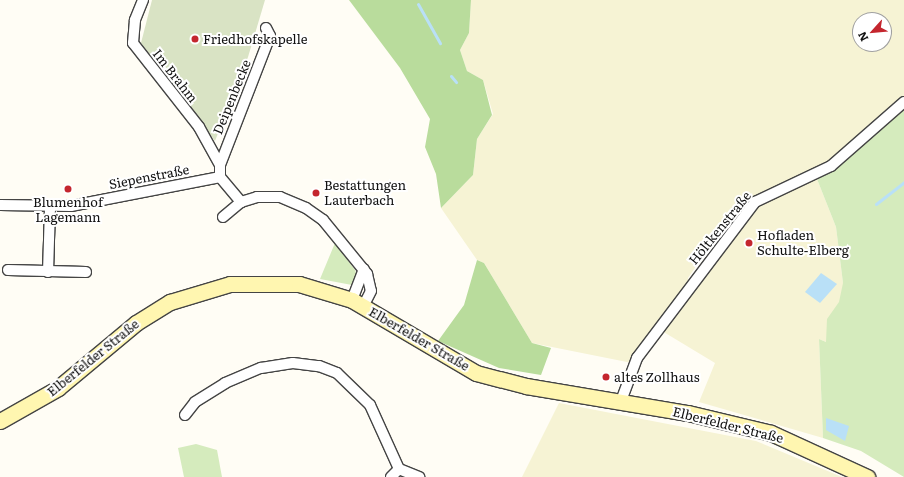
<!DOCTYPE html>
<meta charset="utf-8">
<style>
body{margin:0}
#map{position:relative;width:904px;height:477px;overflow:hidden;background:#fffdf5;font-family:Literata,serif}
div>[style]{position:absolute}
.farmland>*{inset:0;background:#f6f3d4}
.green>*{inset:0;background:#d5ebbd}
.forest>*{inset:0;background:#b9dc9c}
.cemetery>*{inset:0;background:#d9e3c4}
.water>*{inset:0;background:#b9e0f7}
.stream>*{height:3px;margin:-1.5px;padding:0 1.5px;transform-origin:1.5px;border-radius:1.5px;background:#b9e0f7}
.roads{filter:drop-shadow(1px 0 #444) drop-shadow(-1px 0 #444) drop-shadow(0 1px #444) drop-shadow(0 -1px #444)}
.street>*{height:10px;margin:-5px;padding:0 5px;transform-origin:5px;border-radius:5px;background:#fff}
.secondary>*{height:15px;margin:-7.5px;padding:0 7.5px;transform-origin:7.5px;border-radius:7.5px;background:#fff6b0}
.dots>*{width:11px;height:11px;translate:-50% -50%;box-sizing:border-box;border:2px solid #fff;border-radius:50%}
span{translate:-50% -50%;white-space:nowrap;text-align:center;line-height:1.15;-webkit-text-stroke:4px #fff;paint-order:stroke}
.poi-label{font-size:13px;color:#111}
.left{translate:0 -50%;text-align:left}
.street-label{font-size:13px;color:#111}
.north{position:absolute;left:852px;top:12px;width:40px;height:40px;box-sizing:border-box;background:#fff;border:1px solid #a0a0a0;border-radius:50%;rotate:243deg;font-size:11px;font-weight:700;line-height:16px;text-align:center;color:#111}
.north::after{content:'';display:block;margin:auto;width:14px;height:18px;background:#c4262e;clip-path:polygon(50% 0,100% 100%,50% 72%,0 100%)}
</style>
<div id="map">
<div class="farmland">
<i style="clip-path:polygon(evenodd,471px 0,904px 0,904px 98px,829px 162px,764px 191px,735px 220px,726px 222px,688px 278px,688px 286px,632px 363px,532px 343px,484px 263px,477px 260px,441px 208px,473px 175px,477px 139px,493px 114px,483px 80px,467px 71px,460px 50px,469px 33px,471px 0,860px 20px,884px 20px,884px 44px,860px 44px,860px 20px)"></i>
<i style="clip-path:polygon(817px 179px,836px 227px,843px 283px,894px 371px,819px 339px,823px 438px,699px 402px,715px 363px,662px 331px,759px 201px)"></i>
<i style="clip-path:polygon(559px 403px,756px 441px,842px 477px,522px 477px)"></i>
</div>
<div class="green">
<i style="clip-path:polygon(904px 106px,904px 477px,861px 451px,823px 438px,819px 339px,826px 342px,827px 319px,839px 302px,843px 283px,836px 227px,817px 179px)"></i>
<i style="clip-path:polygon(335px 243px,355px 270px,357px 276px,352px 285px,320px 279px)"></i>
<i style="clip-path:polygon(196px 444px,217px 450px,222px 477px,184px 477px,178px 448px)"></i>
</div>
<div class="forest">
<i style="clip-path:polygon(349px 0,471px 0,469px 33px,460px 50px,467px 71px,483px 80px,492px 115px,477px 139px,473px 175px,441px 208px,436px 174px,425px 147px,430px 119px,400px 68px)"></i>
<i style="clip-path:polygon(477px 260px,484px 263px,532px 343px,551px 348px,541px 375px,499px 368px,438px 341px,464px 305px)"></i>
</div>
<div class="cemetery">
<i style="clip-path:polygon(152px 0,265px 0,248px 57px,215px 141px,141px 43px)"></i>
</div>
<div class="water">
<i style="clip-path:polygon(821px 273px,837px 284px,820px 303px,805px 292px)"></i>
<i style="clip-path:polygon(826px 418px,849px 426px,845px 441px,826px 430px)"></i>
</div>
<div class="stream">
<i style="left:418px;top:4px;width:45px;rotate:60.6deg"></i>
<i style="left:451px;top:76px;width:8px;rotate:50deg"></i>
<i style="left:876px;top:204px;width:36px;rotate:-38deg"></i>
</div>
<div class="roads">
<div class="street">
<i style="left:143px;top:0;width:22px;rotate:112deg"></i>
<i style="left:135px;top:20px;width:23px;rotate:95deg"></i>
<i style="left:133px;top:43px;width:107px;rotate:51.8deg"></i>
<i style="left:199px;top:127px;width:43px;rotate:61.1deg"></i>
<i style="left:266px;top:28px;width:9px;rotate:63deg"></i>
<i style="left:270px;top:36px;width:138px;rotate:111.2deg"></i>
<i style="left:220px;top:165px;width:12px;rotate:90deg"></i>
<i style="left:220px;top:177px;width:33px;rotate:50deg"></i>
<i style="left:241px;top:202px;width:17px;rotate:-17deg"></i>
<i style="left:257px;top:197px;width:23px"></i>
<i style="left:280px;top:197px;width:28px;rotate:23deg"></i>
<i style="left:306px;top:208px;width:21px;rotate:35deg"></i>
<i style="left:323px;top:220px;width:70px;rotate:50.8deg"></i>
<i style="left:367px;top:274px;width:17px;rotate:77deg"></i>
<i style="left:371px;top:291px;width:18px;rotate:117deg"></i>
<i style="left:0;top:205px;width:71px;rotate:0.8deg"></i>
<i style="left:71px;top:206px;width:152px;rotate:-11deg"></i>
<i style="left:223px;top:217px;width:23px;rotate:-40deg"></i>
<i style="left:8px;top:270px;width:78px;rotate:1.5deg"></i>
<i style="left:48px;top:272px;width:65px;rotate:-88.2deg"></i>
<i style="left:352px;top:300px;width:33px;rotate:-69deg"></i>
<i style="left:621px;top:401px;width:46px;rotate:-69.6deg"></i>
<i style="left:637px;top:358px;width:196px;rotate:-52.9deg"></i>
<i style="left:755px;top:202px;width:84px;rotate:-25.3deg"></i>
<i style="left:831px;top:166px;width:97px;rotate:-41.2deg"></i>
<i style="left:185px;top:415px;width:16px;rotate:-52deg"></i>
<i style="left:195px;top:402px;width:36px;rotate:-32deg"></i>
<i style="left:225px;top:383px;width:39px;rotate:-23deg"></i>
<i style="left:261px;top:368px;width:32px;rotate:-9deg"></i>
<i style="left:293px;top:363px;width:26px;rotate:7deg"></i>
<i style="left:319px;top:366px;width:19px;rotate:21deg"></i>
<i style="left:337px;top:373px;width:46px;rotate:44.1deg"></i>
<i style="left:370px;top:405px;width:70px;rotate:65.6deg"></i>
<i style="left:399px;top:469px;width:22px;rotate:22deg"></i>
<i style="left:391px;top:477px;width:11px;rotate:-45deg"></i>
</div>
<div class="secondary">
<i style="left:0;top:421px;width:67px;rotate:-29.6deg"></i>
<i style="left:58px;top:388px;width:102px;rotate:-39.8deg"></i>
<i style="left:136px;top:323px;width:40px;rotate:-32deg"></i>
<i style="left:170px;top:302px;width:63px;rotate:-16.7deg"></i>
<i style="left:230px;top:284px;width:69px"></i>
<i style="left:299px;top:284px;width:55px;rotate:16.8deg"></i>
<i style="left:352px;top:300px;width:144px;rotate:30.5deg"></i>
<i style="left:476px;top:373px;width:52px;rotate:14.6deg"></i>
<i style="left:526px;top:386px;width:164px;rotate:9.5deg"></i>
<i style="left:688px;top:413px;width:85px;rotate:13.5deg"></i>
<i style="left:771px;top:433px;width:106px;rotate:24.6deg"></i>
</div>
</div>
<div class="dots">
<i style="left:195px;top:39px;background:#c4262e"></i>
<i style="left:68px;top:189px;background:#c4262e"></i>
<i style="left:316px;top:193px;background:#c4262e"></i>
<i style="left:749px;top:243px;background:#c4262e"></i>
<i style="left:606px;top:377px;background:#c4262e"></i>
</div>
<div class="poi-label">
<span class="left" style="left:203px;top:39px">Friedhofskapelle</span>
<span class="left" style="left:324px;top:193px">Bestattungen<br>Lauterbach</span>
<span style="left:68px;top:210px">Blumenhof<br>Lagemann</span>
<span class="left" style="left:757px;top:243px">Hofladen<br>Schulte-Elberg</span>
<span class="left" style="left:614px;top:377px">altes Zollhaus</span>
</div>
<div class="street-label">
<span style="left:175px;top:76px;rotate:52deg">Im Brahm</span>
<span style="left:232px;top:97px;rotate:-68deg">Deipenbecke</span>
<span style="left:149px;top:177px;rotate:-11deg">Siepenstraße</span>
<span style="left:720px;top:228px;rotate:-51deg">Höltkenstraße</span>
<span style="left:419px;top:339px;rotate:30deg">Elberfelder Straße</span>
<span style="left:93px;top:358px;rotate:-39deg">Elberfelder Straße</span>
<span style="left:728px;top:425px;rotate:14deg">Elberfelder Straße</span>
</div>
<div class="north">N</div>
</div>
